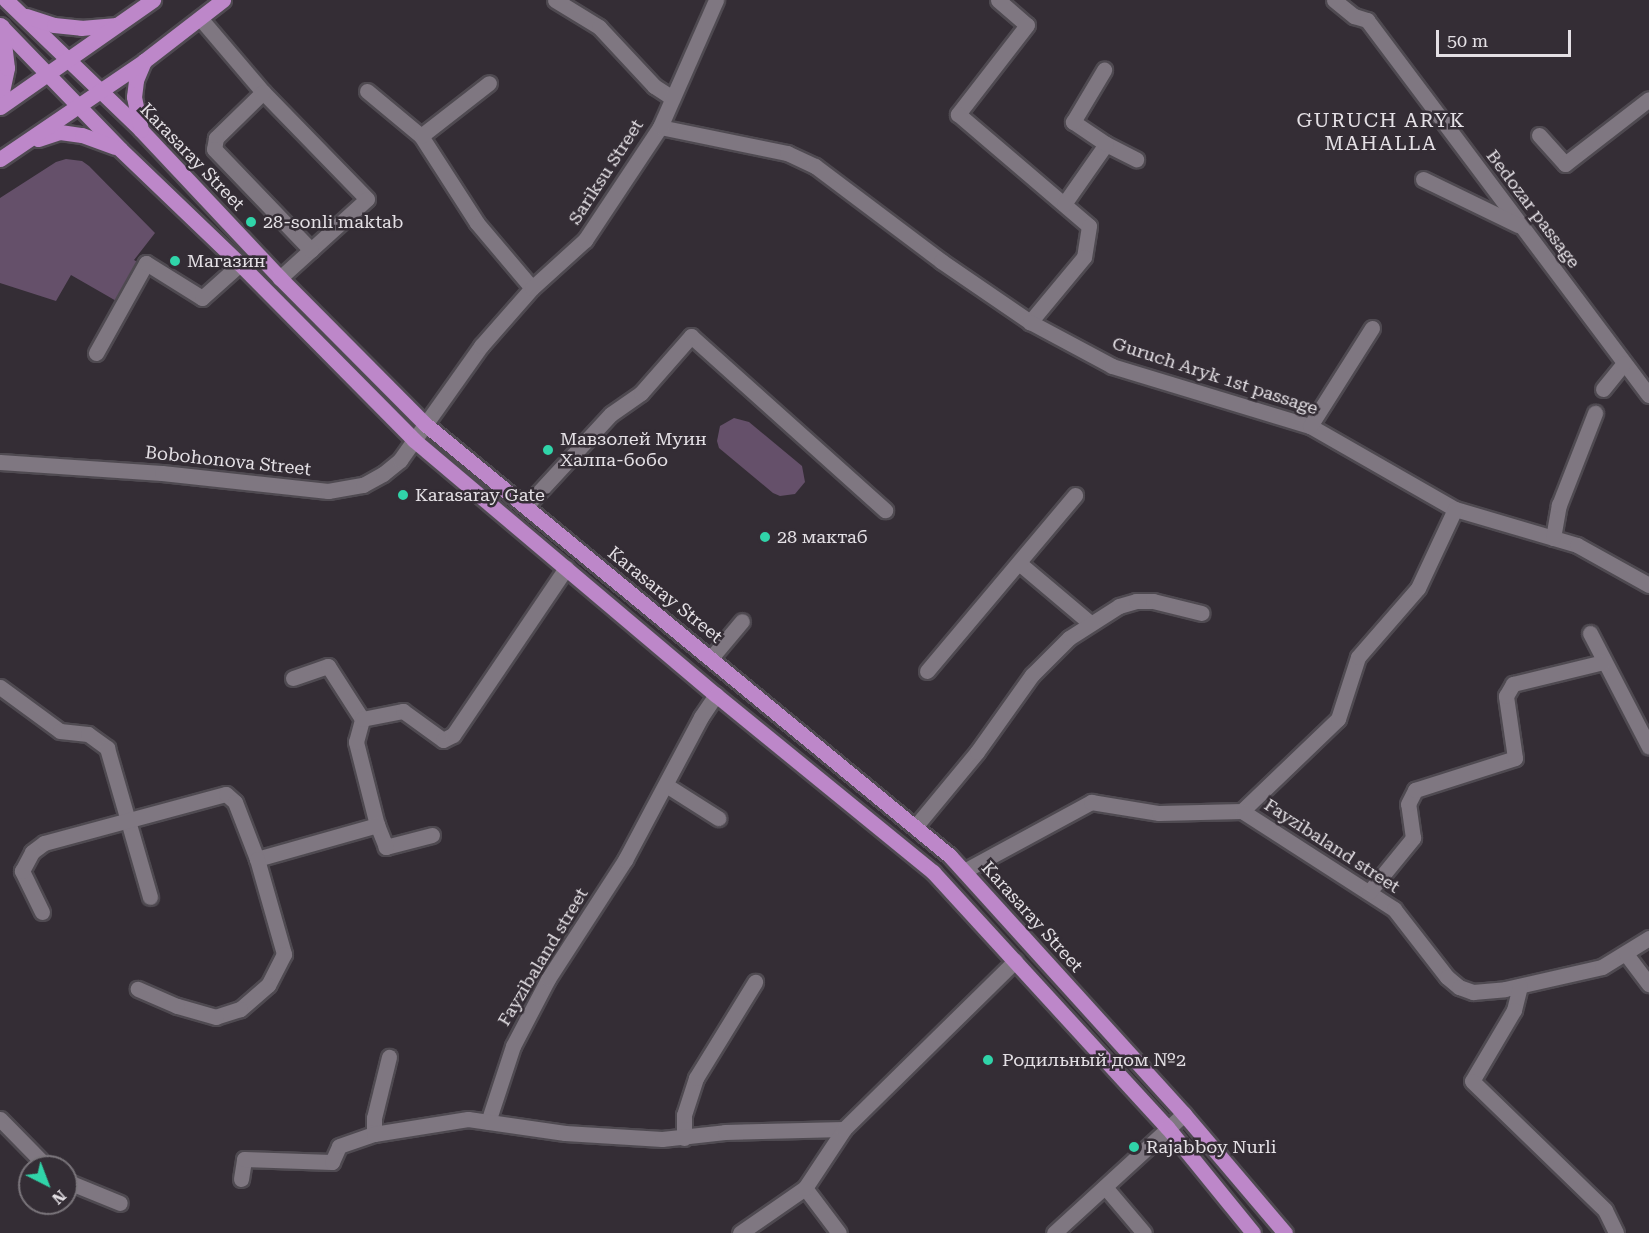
<!DOCTYPE html>
<meta charset="utf-8">
<style>
body{margin:0}
#map{position:relative;width:1649px;height:1233px;overflow:hidden;background:#342d35;font-family:"Roboto Serif",serif}
div>[style]{position:absolute}
.green>*{inset:0;background:#65506a}
.roads{filter:drop-shadow(2px 0 #4f4a51) drop-shadow(-2px 0 #4f4a51) drop-shadow(0 2px #4f4a51) drop-shadow(0 -2px #4f4a51)}
.minor>*{height:15px;margin:-7.5px;padding:0 7.5px;transform-origin:7.5px;border-radius:7.5px;background:#7f7781}
.major>*{height:15px;margin:-7.5px;padding:0 7.5px;transform-origin:7.5px;border-radius:7.5px;background:#bd87c9}
.dots>*{width:16px;height:16px;translate:-50% -50%;box-sizing:border-box;border:3px solid #342d35;border-radius:50%}
span{translate:-50% -50%;white-space:nowrap;text-align:center;line-height:1.15;-webkit-text-stroke:5px #342d35;paint-order:stroke}
.street-label{font-size:18px;color:#e4e0e5}
.poi-label{font-size:18px;color:#e4e0e5}
.left{translate:0 -50%;text-align:left}
.neighbourhood-label{font-size:20px;color:#e4e0e5;letter-spacing:1.5px}
.north{position:absolute;left:18px;top:1155px;width:60px;height:60px;box-sizing:border-box;background:#342d35;border:2px solid #7a757b;border-radius:50%;rotate:138deg;font-size:16px;font-weight:700;line-height:24px;text-align:center;color:#e4e0e5}
.north::after{content:'';display:block;margin:auto;width:21px;height:27px;background:#30d4a9;clip-path:polygon(50% 0,100% 100%,50% 72%,0 100%)}
.scale{position:absolute;left:1436px;top:30px;width:135px;height:27px;box-sizing:border-box;border:3px solid #e4e0e5;border-top:0;padding-left:8px;font-size:18px;line-height:21px;white-space:nowrap;color:#e4e0e5;-webkit-text-stroke:4px #342d35;paint-order:stroke}
</style>
<div id="map">
<div class="green">
<i style="clip-path:polygon(66px 159px,82px 161px,89px 166px,155px 233px,134px 260px,141px 264px,118px 302px,71px 275px,56px 301px,0 283px,0 198px,56px 162px)"></i>
<i style="clip-path:polygon(734px 418px,749px 422px,802px 466px,805px 482px,795px 494px,780px 496px,773px 493px,719px 448px,717px 441px,720px 426px)"></i>
</div>
<div class="roads">
<div class="minor">
<i style="left:555px;top:0;width:52px;rotate:31.5deg"></i>
<i style="left:599px;top:27px;width:81px;rotate:47deg"></i>
<i style="left:654px;top:86px;width:20px;rotate:33deg"></i>
<i style="left:998px;top:0;width:38px;rotate:41deg"></i>
<i style="left:1027px;top:25px;width:113px;rotate:127.8deg"></i>
<i style="left:958px;top:114px;width:172px;rotate:40.5deg"></i>
<i style="left:1089px;top:226px;width:31px;rotate:99deg"></i>
<i style="left:1084px;top:257px;width:85px;rotate:129.7deg"></i>
<i style="left:1334px;top:0;width:26px;rotate:39deg"></i>
<i style="left:1354px;top:16px;width:14px;rotate:17deg"></i>
<i style="left:1367px;top:20px;width:469px;rotate:53.1deg"></i>
<i style="left:200px;top:18px;width:97px;rotate:49.6deg"></i>
<i style="left:263px;top:92px;width:149px;rotate:45.8deg"></i>
<i style="left:367px;top:199px;width:118px;rotate:137.8deg"></i>
<i style="left:367px;top:91px;width:70px;rotate:39.8deg"></i>
<i style="left:421px;top:136px;width:103px;rotate:57.2deg"></i>
<i style="left:477px;top:223px;width:85px;rotate:49.8deg"></i>
<i style="left:263px;top:92px;width:66px;rotate:135.6deg"></i>
<i style="left:216px;top:138px;width:11px;rotate:100deg"></i>
<i style="left:214px;top:149px;width:140px;rotate:46.2deg"></i>
<i style="left:660px;top:127px;width:130px;rotate:11.6deg"></i>
<i style="left:787px;top:153px;width:31px;rotate:25deg"></i>
<i style="left:815px;top:166px;width:158px;rotate:37deg"></i>
<i style="left:941px;top:261px;width:108px;rotate:34.4deg"></i>
<i style="left:1030px;top:322px;width:93px;rotate:28.2deg"></i>
<i style="left:1112px;top:366px;width:207px;rotate:16.9deg"></i>
<i style="left:1310px;top:426px;width:167px;rotate:29.8deg"></i>
<i style="left:1455px;top:509px;width:127px;rotate:16.4deg"></i>
<i style="left:1577px;top:545px;width:82px;rotate:29.1deg"></i>
<i style="left:1539px;top:135px;width:39px;rotate:48deg"></i>
<i style="left:1565px;top:164px;width:106px;rotate:-37.7deg"></i>
<i style="left:421px;top:136px;width:86px;rotate:-37.9deg"></i>
<i style="left:1106px;top:144px;width:34px;rotate:27deg"></i>
<i style="left:1423px;top:179px;width:106px;rotate:25.8deg"></i>
<i style="left:1064px;top:204px;width:73px;rotate:-55deg"></i>
<i style="left:1106px;top:144px;width:40px;rotate:-146deg"></i>
<i style="left:1073px;top:122px;width:61px;rotate:-59.2deg"></i>
<i style="left:96px;top:353px;width:103px;rotate:-60.9deg"></i>
<i style="left:146px;top:263px;width:66px;rotate:32deg"></i>
<i style="left:202px;top:298px;width:51px;rotate:-41.8deg"></i>
<i style="left:1603px;top:389px;width:33px;rotate:-51deg"></i>
<i style="left:1310px;top:426px;width:116px;rotate:-57.7deg"></i>
<i style="left:0;top:462px;width:162px;rotate:3.9deg"></i>
<i style="left:162px;top:473px;width:167px;rotate:6.2deg"></i>
<i style="left:328px;top:491px;width:36px;rotate:-10deg"></i>
<i style="left:363px;top:485px;width:23px;rotate:-29deg"></i>
<i style="left:383px;top:474px;width:22px;rotate:-39deg"></i>
<i style="left:400px;top:460px;width:140px;rotate:-54.6deg"></i>
<i style="left:481px;top:346px;width:77px;rotate:-48.7deg"></i>
<i style="left:532px;top:288px;width:72px;rotate:-42.2deg"></i>
<i style="left:585px;top:240px;width:136px;rotate:-56.4deg"></i>
<i style="left:660px;top:127px;width:139px;rotate:-66.2deg"></i>
<i style="left:526px;top:506px;width:125px;rotate:-47.3deg"></i>
<i style="left:611px;top:414px;width:37px;rotate:-35deg"></i>
<i style="left:641px;top:393px;width:76px;rotate:-48.7deg"></i>
<i style="left:691px;top:336px;width:261px;rotate:41.9deg"></i>
<i style="left:1553px;top:538px;width:34px;rotate:-80deg"></i>
<i style="left:1559px;top:505px;width:99px;rotate:-68.6deg"></i>
<i style="left:1019px;top:563px;width:93px;rotate:40.2deg"></i>
<i style="left:1590px;top:633px;width:128px;rotate:62.6deg"></i>
<i style="left:711px;top:658px;width:48px;rotate:-50deg"></i>
<i style="left:927px;top:671px;width:230px;rotate:-49.9deg"></i>
<i style="left:293px;top:678px;width:37px;rotate:-19deg"></i>
<i style="left:328px;top:666px;width:63px;rotate:57.3deg"></i>
<i style="left:0;top:687px;width:74px;rotate:36.3deg"></i>
<i style="left:60px;top:731px;width:28px;rotate:6deg"></i>
<i style="left:88px;top:734px;width:24px;rotate:36deg"></i>
<i style="left:107px;top:748px;width:155px;rotate:73.9deg"></i>
<i style="left:666px;top:785px;width:62px;rotate:32.4deg"></i>
<i style="left:1242px;top:811px;width:133px;rotate:-43.8deg"></i>
<i style="left:1338px;top:719px;width:65px;rotate:-72.1deg"></i>
<i style="left:1358px;top:657px;width:91px;rotate:-49deg"></i>
<i style="left:1418px;top:588px;width:87px;rotate:-64.9deg"></i>
<i style="left:915px;top:827px;width:97px;rotate:-50.4deg"></i>
<i style="left:977px;top:752px;width:95px;rotate:-54.5deg"></i>
<i style="left:1032px;top:675px;width:52px;rotate:-45deg"></i>
<i style="left:1069px;top:638px;width:59px;rotate:-32.6deg"></i>
<i style="left:1119px;top:606px;width:18px;rotate:-16deg"></i>
<i style="left:1136px;top:601px;width:17px"></i>
<i style="left:1153px;top:601px;width:50px;rotate:13.8deg"></i>
<i style="left:432px;top:835px;width:48px;rotate:165.4deg"></i>
<i style="left:386px;top:847px;width:24px;rotate:-112deg"></i>
<i style="left:377px;top:825px;width:86px;rotate:-104.2deg"></i>
<i style="left:356px;top:742px;width:24px;rotate:-75deg"></i>
<i style="left:362px;top:719px;width:42px;rotate:-11deg"></i>
<i style="left:403px;top:711px;width:49px;rotate:35.9deg"></i>
<i style="left:443px;top:740px;width:11px;rotate:-27deg"></i>
<i style="left:453px;top:735px;width:202px;rotate:-55.9deg"></i>
<i style="left:257px;top:859px;width:125px;rotate:-15.8deg"></i>
<i style="left:964px;top:871px;width:145px;rotate:-28.5deg"></i>
<i style="left:1091px;top:802px;width:69px;rotate:9.2deg"></i>
<i style="left:1159px;top:813px;width:83px;rotate:-1.4deg"></i>
<i style="left:1242px;top:811px;width:181px;rotate:32.8deg"></i>
<i style="left:1394px;top:909px;width:86px;rotate:52.1deg"></i>
<i style="left:1447px;top:977px;width:16px;rotate:40deg"></i>
<i style="left:1459px;top:987px;width:15px;rotate:20deg"></i>
<i style="left:1473px;top:992px;width:32px;rotate:-5deg"></i>
<i style="left:1505px;top:989px;width:99px;rotate:-12.8deg"></i>
<i style="left:1602px;top:967px;width:55px;rotate:-31.7deg"></i>
<i style="left:1369px;top:892px;width:70px;rotate:-50.8deg"></i>
<i style="left:1413px;top:838px;width:34px;rotate:-98deg"></i>
<i style="left:1408px;top:804px;width:16px;rotate:-63deg"></i>
<i style="left:1415px;top:790px;width:105px;rotate:-17.7deg"></i>
<i style="left:1515px;top:758px;width:63px;rotate:-98.3deg"></i>
<i style="left:1506px;top:696px;width:14px;rotate:-60deg"></i>
<i style="left:1513px;top:684px;width:93px;rotate:-13.7deg"></i>
<i style="left:42px;top:912px;width:46px;rotate:-116deg"></i>
<i style="left:22px;top:871px;width:21px;rotate:-62deg"></i>
<i style="left:32px;top:852px;width:15px;rotate:-37deg"></i>
<i style="left:44px;top:843px;width:188px;rotate:-15.1deg"></i>
<i style="left:226px;top:794px;width:12px;rotate:42deg"></i>
<i style="left:235px;top:802px;width:61px;rotate:68.9deg"></i>
<i style="left:257px;top:859px;width:99px;rotate:74.1deg"></i>
<i style="left:284px;top:954px;width:35px;rotate:117deg"></i>
<i style="left:268px;top:985px;width:37px;rotate:139deg"></i>
<i style="left:240px;top:1009px;width:25px;rotate:162deg"></i>
<i style="left:216px;top:1017px;width:41px;rotate:-164.2deg"></i>
<i style="left:177px;top:1006px;width:43px;rotate:-156.4deg"></i>
<i style="left:1626px;top:954px;width:38px;rotate:53deg"></i>
<i style="left:1520px;top:986px;width:25px;rotate:104deg"></i>
<i style="left:1514px;top:1010px;width:82px;rotate:120.6deg"></i>
<i style="left:1472px;top:1081px;width:185px;rotate:44.1deg"></i>
<i style="left:1605px;top:1210px;width:25px;rotate:64deg"></i>
<i style="left:0;top:1119px;width:67px;rotate:45.6deg"></i>
<i style="left:488px;top:1122px;width:80px;rotate:-71.8deg"></i>
<i style="left:513px;top:1046px;width:76px;rotate:-62.4deg"></i>
<i style="left:548px;top:979px;width:142px;rotate:-57.1deg"></i>
<i style="left:625px;top:860px;width:162px;rotate:-62deg"></i>
<i style="left:701px;top:717px;width:27px;rotate:-56deg"></i>
<i style="left:374px;top:1134px;width:16px;rotate:-90deg"></i>
<i style="left:374px;top:1118px;width:63px;rotate:-76.2deg"></i>
<i style="left:684px;top:1138px;width:23px;rotate:-90deg"></i>
<i style="left:684px;top:1115px;width:39px;rotate:-72deg"></i>
<i style="left:696px;top:1078px;width:113px;rotate:-58.4deg"></i>
<i style="left:241px;top:1179px;width:20px;rotate:-81deg"></i>
<i style="left:244px;top:1159px;width:88px;rotate:2deg"></i>
<i style="left:332px;top:1162px;width:17px;rotate:-66deg"></i>
<i style="left:339px;top:1146px;width:37px;rotate:-19deg"></i>
<i style="left:374px;top:1134px;width:95px;rotate:-9.1deg"></i>
<i style="left:468px;top:1119px;width:98px;rotate:8.2deg"></i>
<i style="left:565px;top:1133px;width:97px;rotate:3.5deg"></i>
<i style="left:662px;top:1139px;width:63px;rotate:-6.3deg"></i>
<i style="left:725px;top:1132px;width:119px;rotate:-1.4deg"></i>
<i style="left:66px;top:1181px;width:58px;rotate:22.2deg"></i>
<i style="left:1105px;top:1187px;width:60px;rotate:49.7deg"></i>
<i style="left:805px;top:1188px;width:56px;rotate:52.9deg"></i>
<i style="left:740px;top:1233px;width:79px;rotate:-34.7deg"></i>
<i style="left:805px;top:1188px;width:71px;rotate:-56.5deg"></i>
<i style="left:844px;top:1129px;width:240px;rotate:-44.5deg"></i>
<i style="left:1054px;top:1233px;width:176px;rotate:-42.5deg"></i>
</div>
<div class="major">
<i style="left:6px;top:0;width:187px;rotate:43.9deg"></i>
<i style="left:141px;top:130px;width:203px;rotate:46.8deg"></i>
<i style="left:280px;top:278px;width:206px;rotate:45.2deg"></i>
<i style="left:425px;top:424px;width:680px;rotate:39.45deg"></i>
<i style="left:950px;top:856px;width:348px;rotate:47.8deg"></i>
<i style="left:1184px;top:1114px;width:156px;rotate:49.7deg"></i>
<i style="left:26px;top:16px;width:29px;rotate:18deg"></i>
<i style="left:54px;top:25px;width:27px;rotate:6deg"></i>
<i style="left:81px;top:28px;width:33px;rotate:-5deg"></i>
<i style="left:0;top:25px;width:173px;rotate:45.9deg"></i>
<i style="left:120px;top:149px;width:166px;rotate:43.8deg"></i>
<i style="left:240px;top:264px;width:247px;rotate:45.3deg"></i>
<i style="left:414px;top:440px;width:395px;rotate:40.2deg"></i>
<i style="left:716px;top:695px;width:280px;rotate:39.2deg"></i>
<i style="left:933px;top:872px;width:346px;rotate:47.5deg"></i>
<i style="left:1167px;top:1127px;width:136px;rotate:50.9deg"></i>
<i style="left:0;top:101px;width:34px;rotate:-78deg"></i>
<i style="left:7px;top:68px;width:42px;rotate:-96.8deg"></i>
<i style="left:0;top:107px;width:187px;rotate:-35deg"></i>
<i style="left:141px;top:130px;width:34px;rotate:-102deg"></i>
<i style="left:134px;top:97px;width:17px;rotate:-83deg"></i>
<i style="left:136px;top:80px;width:21px;rotate:-67deg"></i>
<i style="left:38px;top:139px;width:23px;rotate:-18deg"></i>
<i style="left:60px;top:132px;width:22px;rotate:8deg"></i>
<i style="left:82px;top:135px;width:35px;rotate:20deg"></i>
<i style="left:0;top:159px;width:174px;rotate:-34.2deg"></i>
<i style="left:144px;top:61px;width:100px;rotate:-37.7deg"></i>
</div>
</div>
<div class="dots">
<i style="left:251px;top:222px;background:#30d4a9"></i>
<i style="left:175px;top:261px;background:#30d4a9"></i>
<i style="left:548px;top:450px;background:#30d4a9"></i>
<i style="left:403px;top:495px;background:#30d4a9"></i>
<i style="left:765px;top:537px;background:#30d4a9"></i>
<i style="left:988px;top:1060px;background:#30d4a9"></i>
<i style="left:1134px;top:1147px;background:#30d4a9"></i>
</div>
<div class="street-label">
<span style="left:192px;top:157px;rotate:46deg">Karasaray Street</span>
<span style="left:606px;top:172px;rotate:-57deg">Sariksu Street</span>
<span style="left:1533px;top:209px;rotate:53deg">Bedozar passage</span>
<span style="left:1215px;top:376px;rotate:18deg">Guruch Aryk 1st passage</span>
<span style="left:228px;top:461px;rotate:6deg">Bobohonova Street</span>
<span style="left:665px;top:595px;rotate:39deg">Karasaray Street</span>
<span style="left:1332px;top:846px;rotate:33deg">Fayzibaland street</span>
<span style="left:1032px;top:917px;rotate:48deg">Karasaray Street</span>
<span style="left:543px;top:957px;rotate:-59deg">Fayzibaland street</span>
</div>
<div class="poi-label">
<span class="left" style="left:263px;top:222px">28-sonli maktab</span>
<span class="left" style="left:187px;top:261px">Магазин</span>
<span class="left" style="left:560px;top:450px">Мавзолей Муин<br>Халпа-бобо</span>
<span class="left" style="left:415px;top:495px">Karasaray Gate</span>
<span class="left" style="left:777px;top:537px">28 мактаб</span>
<span class="left" style="left:1002px;top:1060px">Родильный дом №2</span>
<span class="left" style="left:1146px;top:1147px">Rajabboy Nurli</span>
</div>
<div class="neighbourhood-label">
<span style="left:1381px;top:132px">GURUCH ARYK<br>MAHALLA</span>
</div>
<div class="north">N</div>
<div class="scale">50 m</div>
</div>
